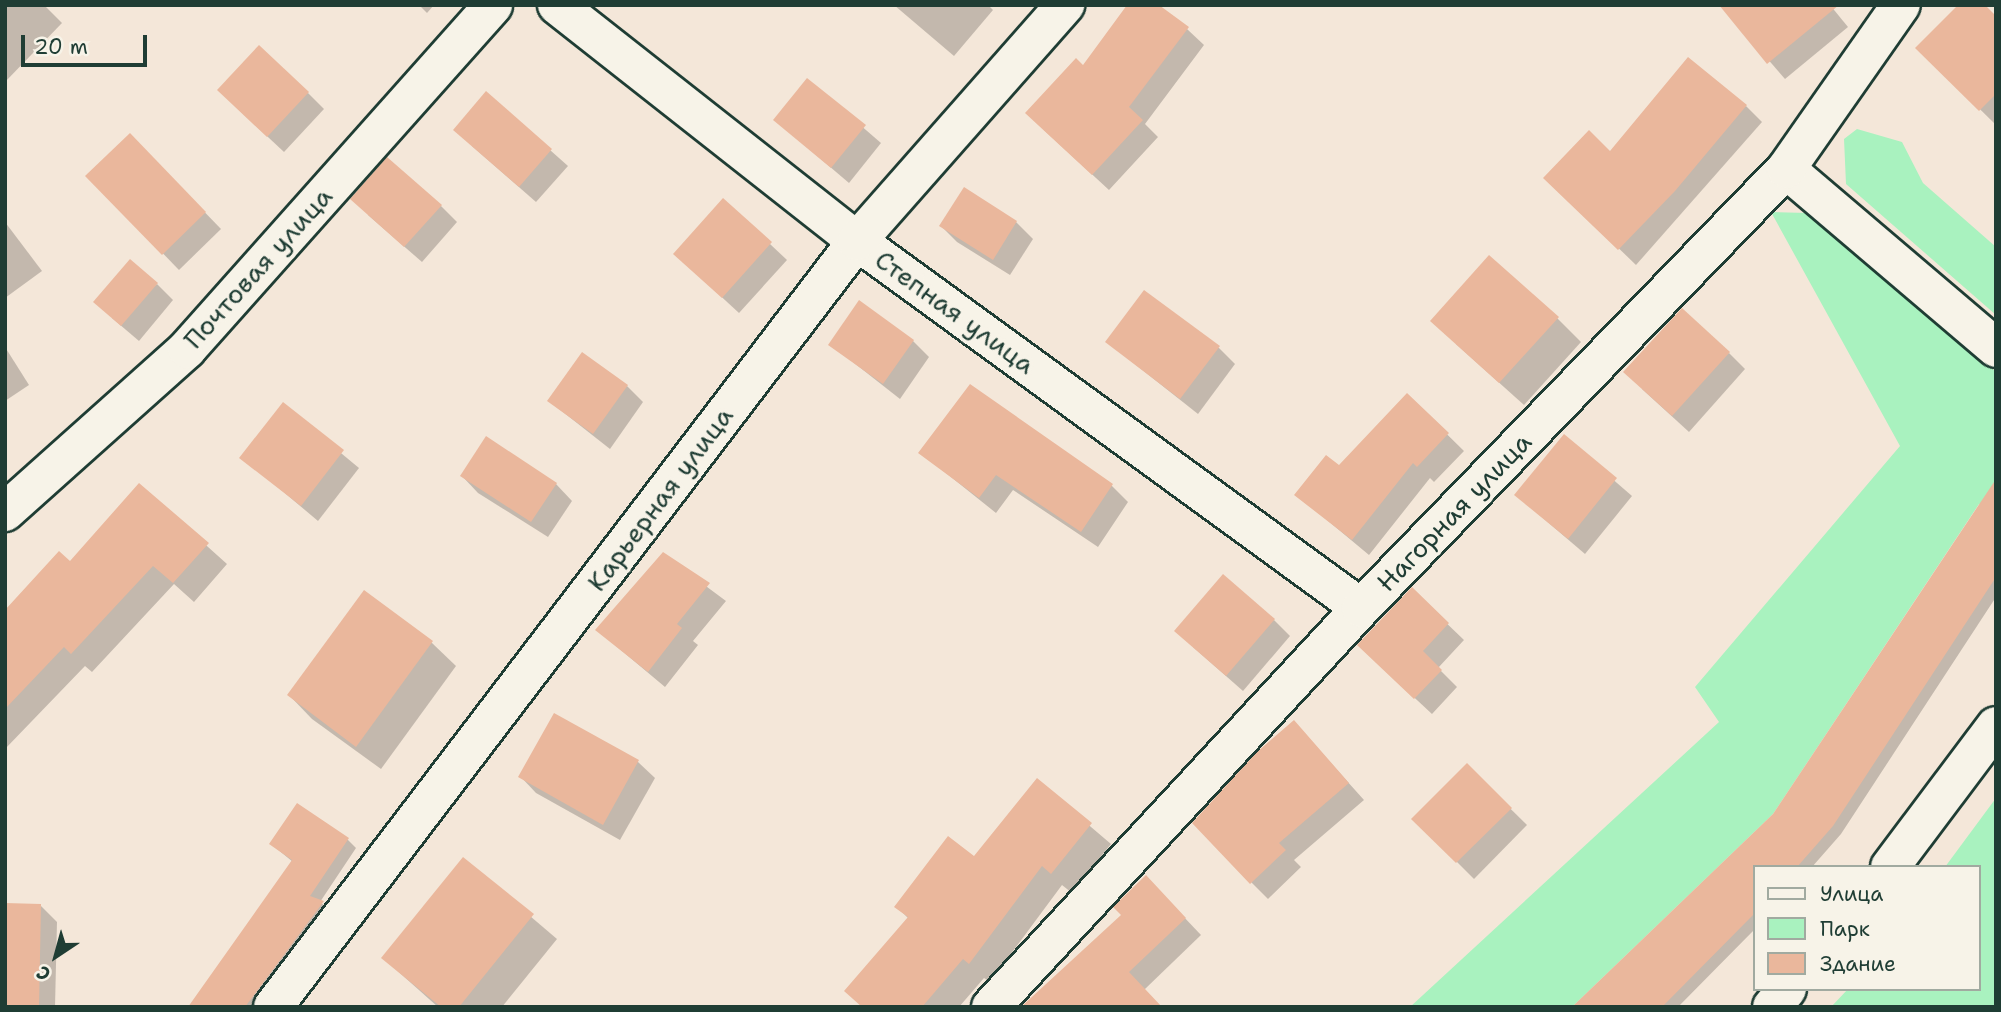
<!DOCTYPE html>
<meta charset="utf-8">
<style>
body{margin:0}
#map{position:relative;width:2001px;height:1012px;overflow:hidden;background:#f4e7d9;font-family:"Shantell Sans",sans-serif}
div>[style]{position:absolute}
.green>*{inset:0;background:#a9f2bf}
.shadow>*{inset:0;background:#0003}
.building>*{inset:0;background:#eab79c}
.roads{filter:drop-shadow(2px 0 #1f3d34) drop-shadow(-2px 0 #1f3d34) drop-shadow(0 2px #1f3d34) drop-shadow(0 -2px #1f3d34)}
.minor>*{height:38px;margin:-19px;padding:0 19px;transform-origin:19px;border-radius:19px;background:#f7f3e8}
.tertiary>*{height:38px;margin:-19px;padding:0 19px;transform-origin:19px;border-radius:19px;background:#f7f3e8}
span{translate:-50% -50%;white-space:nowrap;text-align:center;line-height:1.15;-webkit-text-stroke:7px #f7f3e8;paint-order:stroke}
.street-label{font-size:26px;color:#1f3d34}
.frame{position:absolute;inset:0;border:7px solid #1f3d34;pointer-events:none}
.legend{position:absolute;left:1753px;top:865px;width:228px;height:126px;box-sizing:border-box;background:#f7f3e8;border:2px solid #a1aaa0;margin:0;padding:9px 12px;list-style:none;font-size:21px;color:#1f3d34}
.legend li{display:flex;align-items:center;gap:14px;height:35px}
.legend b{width:35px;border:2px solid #a1aaa0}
.north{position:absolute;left:21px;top:921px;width:70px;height:70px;-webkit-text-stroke:5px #f7f3e8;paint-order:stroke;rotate:216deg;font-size:19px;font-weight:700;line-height:28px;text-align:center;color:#1f3d34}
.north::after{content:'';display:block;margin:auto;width:24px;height:32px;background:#1f3d34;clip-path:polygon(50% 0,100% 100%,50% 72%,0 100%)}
.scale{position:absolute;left:21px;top:35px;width:126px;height:32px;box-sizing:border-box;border:4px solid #1f3d34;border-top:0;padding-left:9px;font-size:21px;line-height:24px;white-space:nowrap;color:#1f3d34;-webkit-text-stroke:5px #f7f3e8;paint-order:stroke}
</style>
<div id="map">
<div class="green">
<i style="clip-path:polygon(1857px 129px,1902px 142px,1923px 183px,1996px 247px,1996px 315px,1846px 184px,1844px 139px)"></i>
<i style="clip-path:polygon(1771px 212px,1808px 213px,1996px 372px,1996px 514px,1979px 504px,1773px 814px,1572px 1007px,1410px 1007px,1719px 722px,1695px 687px,1900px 446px)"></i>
<i style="clip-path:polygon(1996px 798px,1996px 1007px,1831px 1007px,1848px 989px,1978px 989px,1978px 867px,1945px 867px)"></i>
</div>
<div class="shadow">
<i style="clip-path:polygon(5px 5px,44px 5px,62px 23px,5px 82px)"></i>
<i style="clip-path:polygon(419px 5px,434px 5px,427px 13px)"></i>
<i style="clip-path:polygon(894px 5px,988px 5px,993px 10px,954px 56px)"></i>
<i style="clip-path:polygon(1721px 5px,1830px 5px,1848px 27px,1785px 79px)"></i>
<i style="clip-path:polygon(1996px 19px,1996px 125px,1934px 64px)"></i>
<i style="clip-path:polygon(1187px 29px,1204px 45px,1145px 124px,1158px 137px,1109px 190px,1044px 130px,1083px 67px)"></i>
<i style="clip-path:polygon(808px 80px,881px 143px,849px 183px,775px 120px)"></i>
<i style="clip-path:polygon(308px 93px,324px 109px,284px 152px,236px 107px)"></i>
<i style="clip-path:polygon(487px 94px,568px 166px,536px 202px,472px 146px)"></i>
<i style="clip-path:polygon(1746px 106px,1762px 122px,1636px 265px,1546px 178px)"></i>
<i style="clip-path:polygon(130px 135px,221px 229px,179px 270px,88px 176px)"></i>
<i style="clip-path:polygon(441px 206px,457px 222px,422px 262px,368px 215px)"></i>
<i style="clip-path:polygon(5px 222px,42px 271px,5px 298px)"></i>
<i style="clip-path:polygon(1016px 222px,1033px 239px,1010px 275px,957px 242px,941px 226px)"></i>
<i style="clip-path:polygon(770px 244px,787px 260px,739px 313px,675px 254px)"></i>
<i style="clip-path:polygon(157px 284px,173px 300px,139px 341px,112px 318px)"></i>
<i style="clip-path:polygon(1557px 318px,1581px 342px,1524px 405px,1456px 344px)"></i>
<i style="clip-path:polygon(913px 341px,929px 357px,900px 399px,830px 344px)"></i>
<i style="clip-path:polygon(1107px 342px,1219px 348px,1235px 364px,1198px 414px)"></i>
<i style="clip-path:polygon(5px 347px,29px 385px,5px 401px)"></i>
<i style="clip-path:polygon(1729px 353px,1745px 369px,1689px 432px,1642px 389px)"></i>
<i style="clip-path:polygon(627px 386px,643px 402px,610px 449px,549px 401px)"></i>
<i style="clip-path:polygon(1407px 395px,1464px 451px,1434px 482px,1430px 478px,1369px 555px,1297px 495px,1339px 467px)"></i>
<i style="clip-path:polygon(283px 405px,359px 468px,318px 521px,242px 457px)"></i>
<i style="clip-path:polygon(1564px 437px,1632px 496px,1585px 554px,1516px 495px)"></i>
<i style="clip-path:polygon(921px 453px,1112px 486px,1128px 502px,1098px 547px,1013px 490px,996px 513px)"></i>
<i style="clip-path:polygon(462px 476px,556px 484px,572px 501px,548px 537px,478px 493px)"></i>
<i style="clip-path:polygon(139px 485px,227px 564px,194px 602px,174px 584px,92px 672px,85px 666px,5px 749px,5px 612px,91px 589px)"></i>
<i style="clip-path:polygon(1996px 516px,1996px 597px,1841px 834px,1812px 867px,1754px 867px,1754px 930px,1678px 1007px,1574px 1007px,1774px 815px)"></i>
<i style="clip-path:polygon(664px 555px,726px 601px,693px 641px,698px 645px,665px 687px,597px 630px)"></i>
<i style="clip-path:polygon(1412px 590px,1464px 640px,1438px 668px,1457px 687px,1432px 714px,1375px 661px)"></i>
<i style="clip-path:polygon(364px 593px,432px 643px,456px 666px,381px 769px,312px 719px,289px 695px)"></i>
<i style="clip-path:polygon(1274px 620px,1290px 636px,1243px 691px,1193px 647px)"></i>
<i style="clip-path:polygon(554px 715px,638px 762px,655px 778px,620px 840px,536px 793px,520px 776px)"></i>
<i style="clip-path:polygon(1294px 722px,1364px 800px,1294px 860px,1301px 867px,1268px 899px,1251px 882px)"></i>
<i style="clip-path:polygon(1467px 766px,1527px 825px,1474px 879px,1414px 819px)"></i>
<i style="clip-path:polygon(1037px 781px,1111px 844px,1072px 893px,1062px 885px,990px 982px,984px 978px,959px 1007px,862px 1007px,909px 919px,897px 907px,975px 858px)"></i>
<i style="clip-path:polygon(348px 840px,356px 848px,320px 902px,331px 911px,260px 1007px,190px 1007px,293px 862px,271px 844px)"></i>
<i style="clip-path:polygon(463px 859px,557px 939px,502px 1007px,438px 1007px,383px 958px)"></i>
<i style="clip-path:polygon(1162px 894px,1201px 935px,1145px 989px,1043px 1007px)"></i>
<i style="clip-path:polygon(41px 906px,57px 922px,55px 1007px,5px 1007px)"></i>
</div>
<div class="building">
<i style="clip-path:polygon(1127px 5px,1159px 5px,1189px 27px,1129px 107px,1143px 120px,1092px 175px,1025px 113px,1076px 58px,1083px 65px)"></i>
<i style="clip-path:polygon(1719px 5px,1839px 5px,1767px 64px)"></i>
<i style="clip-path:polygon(1958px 5px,1985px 5px,1996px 16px,1996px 94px,1979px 111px,1915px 48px)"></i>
<i style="clip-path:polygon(259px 45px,309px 92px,267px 137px,217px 90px)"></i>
<i style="clip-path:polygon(1688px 57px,1747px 105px,1675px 191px,1618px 250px,1543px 178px,1589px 130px,1610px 151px)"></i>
<i style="clip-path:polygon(807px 78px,866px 125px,831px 168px,773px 120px)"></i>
<i style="clip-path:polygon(486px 91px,552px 149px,519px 187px,453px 130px)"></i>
<i style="clip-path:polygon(130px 133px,206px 212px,162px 255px,85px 176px)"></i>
<i style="clip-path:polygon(387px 157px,442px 205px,404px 247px,350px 199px)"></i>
<i style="clip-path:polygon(964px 187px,1017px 221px,993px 260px,939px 226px)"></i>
<i style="clip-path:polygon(723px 198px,772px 242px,722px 298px,673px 254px)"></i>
<i style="clip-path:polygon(1489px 255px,1559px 317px,1499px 383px,1430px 321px)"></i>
<i style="clip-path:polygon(130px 259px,158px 283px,121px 326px,93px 302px)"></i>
<i style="clip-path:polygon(1144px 290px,1220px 346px,1180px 399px,1105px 342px)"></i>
<i style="clip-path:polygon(859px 300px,914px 340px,883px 384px,828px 345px)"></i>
<i style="clip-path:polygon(1682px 308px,1730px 352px,1672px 416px,1623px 372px)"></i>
<i style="clip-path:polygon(582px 352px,628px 385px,593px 434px,547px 401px)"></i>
<i style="clip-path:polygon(970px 384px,1113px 484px,1081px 532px,996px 475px,979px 498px,918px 453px)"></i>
<i style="clip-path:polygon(1407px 393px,1449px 433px,1417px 467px,1413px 463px,1352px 540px,1294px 495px,1326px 455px,1339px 465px)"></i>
<i style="clip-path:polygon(283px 402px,344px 450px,301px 506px,239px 458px)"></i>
<i style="clip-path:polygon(1564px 434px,1617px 478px,1568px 539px,1514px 495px)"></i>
<i style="clip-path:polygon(486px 436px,557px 483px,531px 522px,460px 476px)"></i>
<i style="clip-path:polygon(1996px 479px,1996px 577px,1833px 826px,1797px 867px,1754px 867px,1754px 914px,1662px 1007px,1572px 1007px,1773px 814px)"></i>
<i style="clip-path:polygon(139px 483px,209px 543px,173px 583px,153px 566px,71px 654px,64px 647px,5px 709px,5px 610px,59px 551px,70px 561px)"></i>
<i style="clip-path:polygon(663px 552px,710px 583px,677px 624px,682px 628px,648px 672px,595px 630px)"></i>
<i style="clip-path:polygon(1223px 574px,1275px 619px,1226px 676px,1174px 631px)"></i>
<i style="clip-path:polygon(1412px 587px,1449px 623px,1423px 651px,1442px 670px,1414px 699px,1357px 645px)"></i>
<i style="clip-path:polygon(364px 590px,433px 641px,356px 747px,287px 695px)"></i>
<i style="clip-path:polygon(554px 713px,639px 760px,603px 825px,518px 777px)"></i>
<i style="clip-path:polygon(1294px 720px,1349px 783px,1279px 843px,1286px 850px,1250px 884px,1192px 823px,1257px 752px)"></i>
<i style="clip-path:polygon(1467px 763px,1512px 808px,1456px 863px,1411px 819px)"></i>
<i style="clip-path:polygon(1037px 778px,1092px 823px,1051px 874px,1042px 866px,969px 964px,963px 959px,922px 1007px,862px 1007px,844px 991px,908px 917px,894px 907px,948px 836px,974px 856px)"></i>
<i style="clip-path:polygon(297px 803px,349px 838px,310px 896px,324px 901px,245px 1007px,188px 1007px,292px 860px,269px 844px)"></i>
<i style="clip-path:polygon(463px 857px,534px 914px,459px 1007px,441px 1007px,381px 958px)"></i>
<i style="clip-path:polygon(1146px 875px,1186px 918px,1129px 972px,1162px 1007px,1021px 1007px,1121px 915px,1113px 907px)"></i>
<i style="clip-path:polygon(5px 903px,41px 904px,39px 1007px,5px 1007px)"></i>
</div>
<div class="roads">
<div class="minor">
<i style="left:557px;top:5px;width:382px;rotate:38.2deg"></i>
<i style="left:857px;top:241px;width:623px;rotate:36.06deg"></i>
<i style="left:1786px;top:169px;width:276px;rotate:40.4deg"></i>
<i style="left:5px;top:512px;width:244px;rotate:-41.8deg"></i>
<i style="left:187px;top:349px;width:460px;rotate:-48.3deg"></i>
<i style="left:273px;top:1007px;width:963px;rotate:-52.68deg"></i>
<i style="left:857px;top:241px;width:315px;rotate:-48.6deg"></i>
<i style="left:991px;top:1007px;width:544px;rotate:-47.16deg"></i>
<i style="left:1361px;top:608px;width:611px;rotate:-45.93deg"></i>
<i style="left:1786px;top:169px;width:200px;rotate:-55deg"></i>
</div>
<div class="tertiary">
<i style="left:1890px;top:867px;width:176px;rotate:-53.1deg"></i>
<i style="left:1772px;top:1007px;width:23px;rotate:-50deg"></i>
</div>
</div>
<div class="street-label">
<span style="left:258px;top:268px;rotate:-48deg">Почтовая улица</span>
<span style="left:955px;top:312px;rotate:36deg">Степная улица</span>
<span style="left:660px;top:499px;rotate:-53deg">Карьерная улица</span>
<span style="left:1454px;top:512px;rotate:-46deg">Нагорная улица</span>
</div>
<div class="frame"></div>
<ul class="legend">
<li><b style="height:9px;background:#f7f3e8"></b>Улица</li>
<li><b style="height:19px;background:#a9f2bf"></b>Парк</li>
<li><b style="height:19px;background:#eab79c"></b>Здание</li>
</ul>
<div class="north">С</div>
<div class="scale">20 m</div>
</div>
